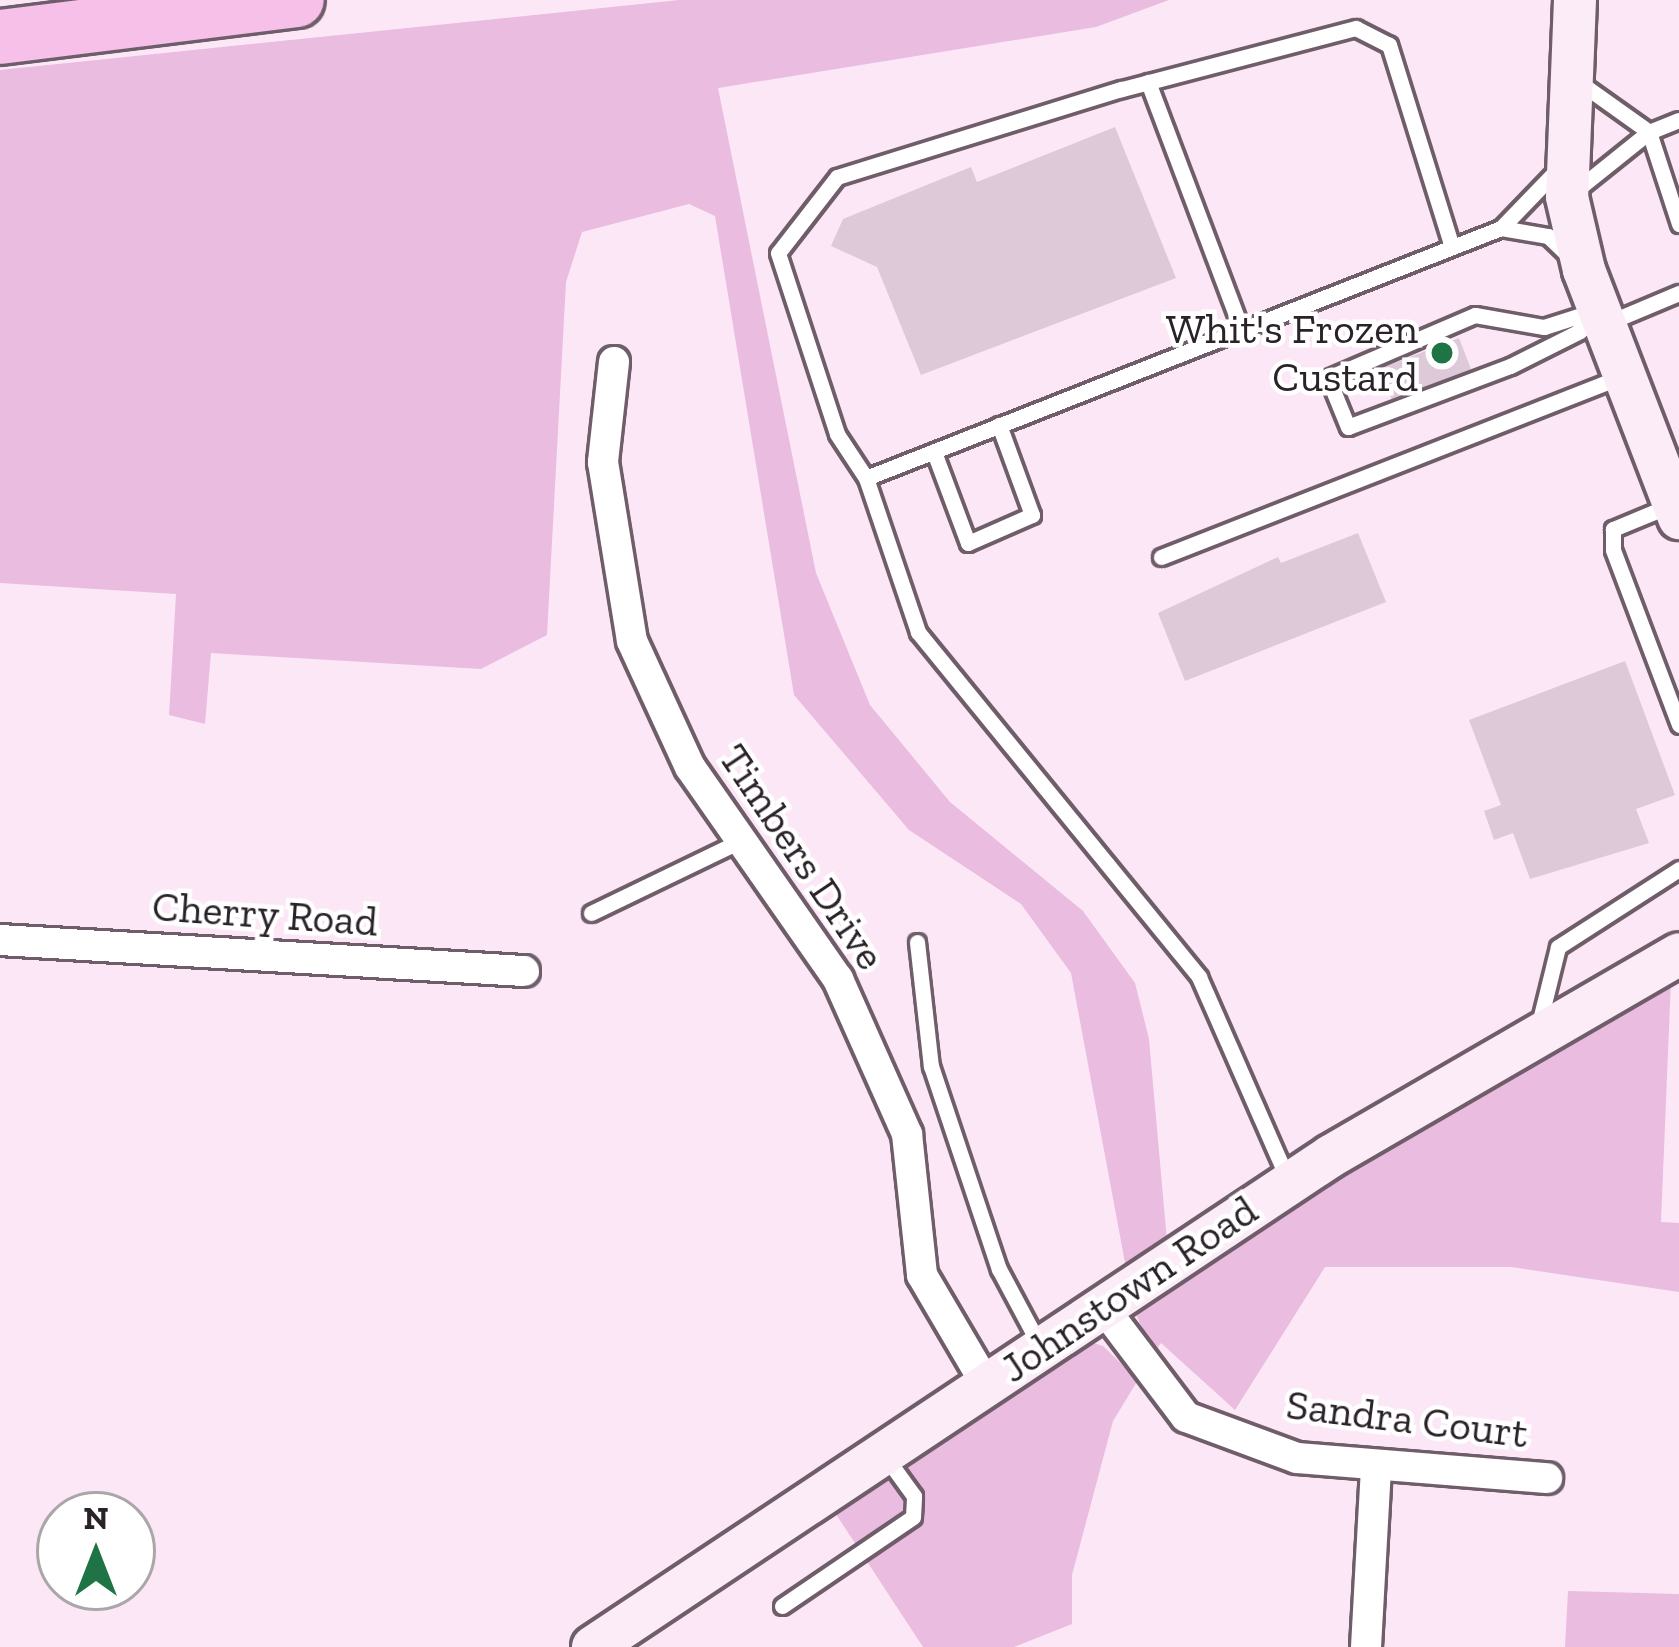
<!DOCTYPE html>
<style>
body{margin:0}
#map{position:relative;width:1679px;height:1647px;overflow:hidden;background:#fce7f7;font-family:"Zilla Slab",serif}
div>[style]{position:absolute}
.green>*{inset:0;background:#eabcdf}
.building>*{inset:0;background:#dec9d8}
.roads{filter:drop-shadow(3px 0 #6f5d6a) drop-shadow(-3px 0 #6f5d6a) drop-shadow(0 3px #6f5d6a) drop-shadow(0 -3px #6f5d6a)}
.lane>*{height:15px;margin:-7.5px;padding:0 7.5px;transform-origin:7.5px;border-radius:7.5px;background:#fff}
.street>*{height:30px;margin:-15px;padding:0 15px;transform-origin:15px;border-radius:15px;background:#fff}
.secondary>*{height:42px;margin:-21px;padding:0 21px;transform-origin:21px;border-radius:21px;background:#fcecf8}
.highway>*{height:54px;margin:-27px;padding:0 27px;transform-origin:27px;border-radius:27px;background:#f6c0e9}
.dots>*{width:33px;height:33px;translate:-50% -50%;box-sizing:border-box;border:6px solid #fff;border-radius:50%}
span{translate:-50% -50%;white-space:nowrap;text-align:center;line-height:1.15;-webkit-text-stroke:9px #fff;paint-order:stroke}
.poi-label{font-size:42px;color:#2a2228}
.right{translate:-100% -50%;text-align:right}
.street-label{font-size:42px;color:#2a2228}
.north{position:absolute;left:36px;top:1491px;width:120px;height:120px;box-sizing:border-box;background:#fff;border:3px solid #aaa7a9;border-radius:50%;rotate:0deg;font-size:33px;font-weight:700;line-height:48px;text-align:center;color:#2a2228}
.north::after{content:'';display:block;margin:auto;width:42px;height:54px;background:#1f7446;clip-path:polygon(50% 0,100% 100%,50% 72%,0 100%)}
</style>
<div id="map">
<div class="green">
<i style="clip-path:polygon(679px 0,1169px 0,1096px 27px,718px 88px,816px 573px,870px 705px,950px 802px,1083px 911px,1135px 983px,1149px 1039px,1167px 1241px,1126px 1268px,1071px 973px,1021px 904px,909px 830px,794px 695px,715px 216px,689px 204px,582px 232px,566px 282px,547px 635px,481px 669px,211px 653px,205px 724px,169px 715px,176px 594px,0 583px,0 70px)"></i>
<i style="clip-path:polygon(1671px 980px,1661px 1222px,1679px 1223px,1679px 1292px,1511px 1267px,1325px 1267px,1235px 1410px,1161px 1343px,1152px 1356px,1135px 1311px,1296px 1194px)"></i>
<i style="clip-path:polygon(1087px 1341px,1103px 1346px,1138px 1380px,1113px 1421px,1072px 1575px,1072px 1624px,1014px 1647px,923px 1647px,830px 1505px)"></i>
<i style="clip-path:polygon(1568px 1591px,1679px 1594px,1679px 1647px,1565px 1647px)"></i>
</div>
<div class="building">
<i style="clip-path:polygon(1115px 127px,1176px 278px,921px 375px,877px 267px,831px 246px,843px 219px,971px 167px,977px 182px)"></i>
<i style="clip-path:polygon(1459px 338px,1471px 369px,1392px 400px,1379px 369px)"></i>
<i style="clip-path:polygon(1358px 533px,1386px 602px,1185px 681px,1158px 613px,1278px 557px,1281px 563px)"></i>
<i style="clip-path:polygon(1625px 661px,1675px 795px,1636px 809px,1649px 843px,1530px 879px,1513px 833px,1494px 840px,1484px 811px,1501px 805px,1469px 720px)"></i>
</div>
<div class="roads">
<div class="lane">
<i style="left:1148px;top:82px;width:266px;rotate:69.3deg"></i>
<i style="left:1579px;top:82px;width:86px;rotate:35.5deg"></i>
<i style="left:1649px;top:132px;width:97px;rotate:71.9deg"></i>
<i style="left:1574px;top:192px;width:96px;rotate:-38.7deg"></i>
<i style="left:1649px;top:132px;width:32px;rotate:-22deg"></i>
<i style="left:1501px;top:228px;width:48px;rotate:9.7deg"></i>
<i style="left:1548px;top:236px;width:28px;rotate:44deg"></i>
<i style="left:1452px;top:247px;width:212px;rotate:-107.3deg"></i>
<i style="left:1389px;top:45px;width:37px;rotate:-153deg"></i>
<i style="left:1356px;top:28px;width:243px;rotate:165.4deg"></i>
<i style="left:1121px;top:89px;width:297px;rotate:162.8deg"></i>
<i style="left:837px;top:177px;width:96px;rotate:127.8deg"></i>
<i style="left:778px;top:253px;width:190px;rotate:71.9deg"></i>
<i style="left:837px;top:434px;width:53px;rotate:56.6deg"></i>
<i style="left:866px;top:478px;width:682px;rotate:-21.49deg"></i>
<i style="left:1501px;top:228px;width:82px;rotate:-46deg"></i>
<i style="left:1582px;top:316px;width:15px;rotate:98deg"></i>
<i style="left:1580px;top:331px;width:78px;rotate:153.4deg"></i>
<i style="left:1510px;top:366px;width:173px;rotate:159.4deg"></i>
<i style="left:1348px;top:427px;width:53px;rotate:-112.2deg"></i>
<i style="left:1328px;top:378px;width:160px;rotate:-23.2deg"></i>
<i style="left:1475px;top:315px;width:70px;rotate:9.9deg"></i>
<i style="left:1544px;top:327px;width:56px;rotate:-17.8deg"></i>
<i style="left:1610px;top:322px;width:75px;rotate:-22.8deg"></i>
<i style="left:934px;top:452px;width:97px;rotate:69.5deg"></i>
<i style="left:968px;top:543px;width:70px;rotate:-23.6deg"></i>
<i style="left:1032px;top:515px;width:96px;rotate:-110.1deg"></i>
<i style="left:866px;top:478px;width:163px;rotate:71.3deg"></i>
<i style="left:918px;top:632px;width:445px;rotate:50.8deg"></i>
<i style="left:1199px;top:977px;width:224px;rotate:66.3deg"></i>
<i style="left:1671px;top:505px;width:63px;rotate:157.5deg"></i>
<i style="left:1613px;top:529px;width:21px;rotate:90deg"></i>
<i style="left:1613px;top:550px;width:187px;rotate:69.3deg"></i>
<i style="left:1161px;top:557px;width:494px;rotate:-21.4deg"></i>
<i style="left:591px;top:913px;width:165px;rotate:-25.8deg"></i>
<i style="left:917px;top:942px;width:125px;rotate:83.6deg"></i>
<i style="left:931px;top:1066px;width:214px;rotate:71.5deg"></i>
<i style="left:999px;top:1269px;width:85px;rotate:61.9deg"></i>
<i style="left:1538px;top:1028px;width:83px;rotate:-76.1deg"></i>
<i style="left:1558px;top:947px;width:144px;rotate:-32.8deg"></i>
<i style="left:782px;top:1606px;width:158px;rotate:-34.2deg"></i>
<i style="left:913px;top:1517px;width:21px;rotate:-87deg"></i>
<i style="left:914px;top:1496px;width:49px;rotate:-125.9deg"></i>
</div>
<div class="street">
<i style="left:614px;top:362px;width:101px;rotate:96.3deg"></i>
<i style="left:603px;top:462px;width:181px;rotate:80.8deg"></i>
<i style="left:632px;top:641px;width:139px;rotate:65.3deg"></i>
<i style="left:690px;top:767px;width:259px;rotate:55.1deg"></i>
<i style="left:838px;top:979px;width:170px;rotate:66deg"></i>
<i style="left:907px;top:1134px;width:142px;rotate:83.9deg"></i>
<i style="left:922px;top:1275px;width:126px;rotate:59.6deg"></i>
<i style="left:0;top:940px;width:525px;rotate:3.39deg"></i>
<i style="left:1102px;top:1306px;width:139px;rotate:52.9deg"></i>
<i style="left:1186px;top:1417px;width:118px;rotate:20.3deg"></i>
<i style="left:1297px;top:1458px;width:251px;rotate:4.6deg"></i>
<i style="left:1366px;top:1647px;width:180px;rotate:-86.8deg"></i>
</div>
<div class="secondary">
<i style="left:1575px;top:0;width:197px;rotate:92.3deg"></i>
<i style="left:1567px;top:197px;width:75px;rotate:76.9deg"></i>
<i style="left:1584px;top:270px;width:266px;rotate:69deg"></i>
<i style="left:593px;top:1647px;width:886px;rotate:-33.64deg"></i>
<i style="left:1331px;top:1156px;width:402px;rotate:-30.1deg"></i>
</div>
<div class="highway">
<i style="left:0;top:37px;width:299px;rotate:-7.1deg"></i>
</div>
</div>
<div class="dots">
<i style="left:1442px;top:353px;background:#1f7446"></i>
</div>
<div class="poi-label">
<span class="right" style="left:1418px;top:353px">Whit's Frozen<br>Custard</span>
</div>
<div class="street-label">
<span style="left:802px;top:857px;rotate:56deg">Timbers Drive</span>
<span style="left:265px;top:914px;rotate:4deg">Cherry Road</span>
<span style="left:1129px;top:1289px;rotate:-34deg">Johnstown Road</span>
<span style="left:1407px;top:1419px;rotate:7deg">Sandra Court</span>
</div>
<div class="north">N</div>
</div>
